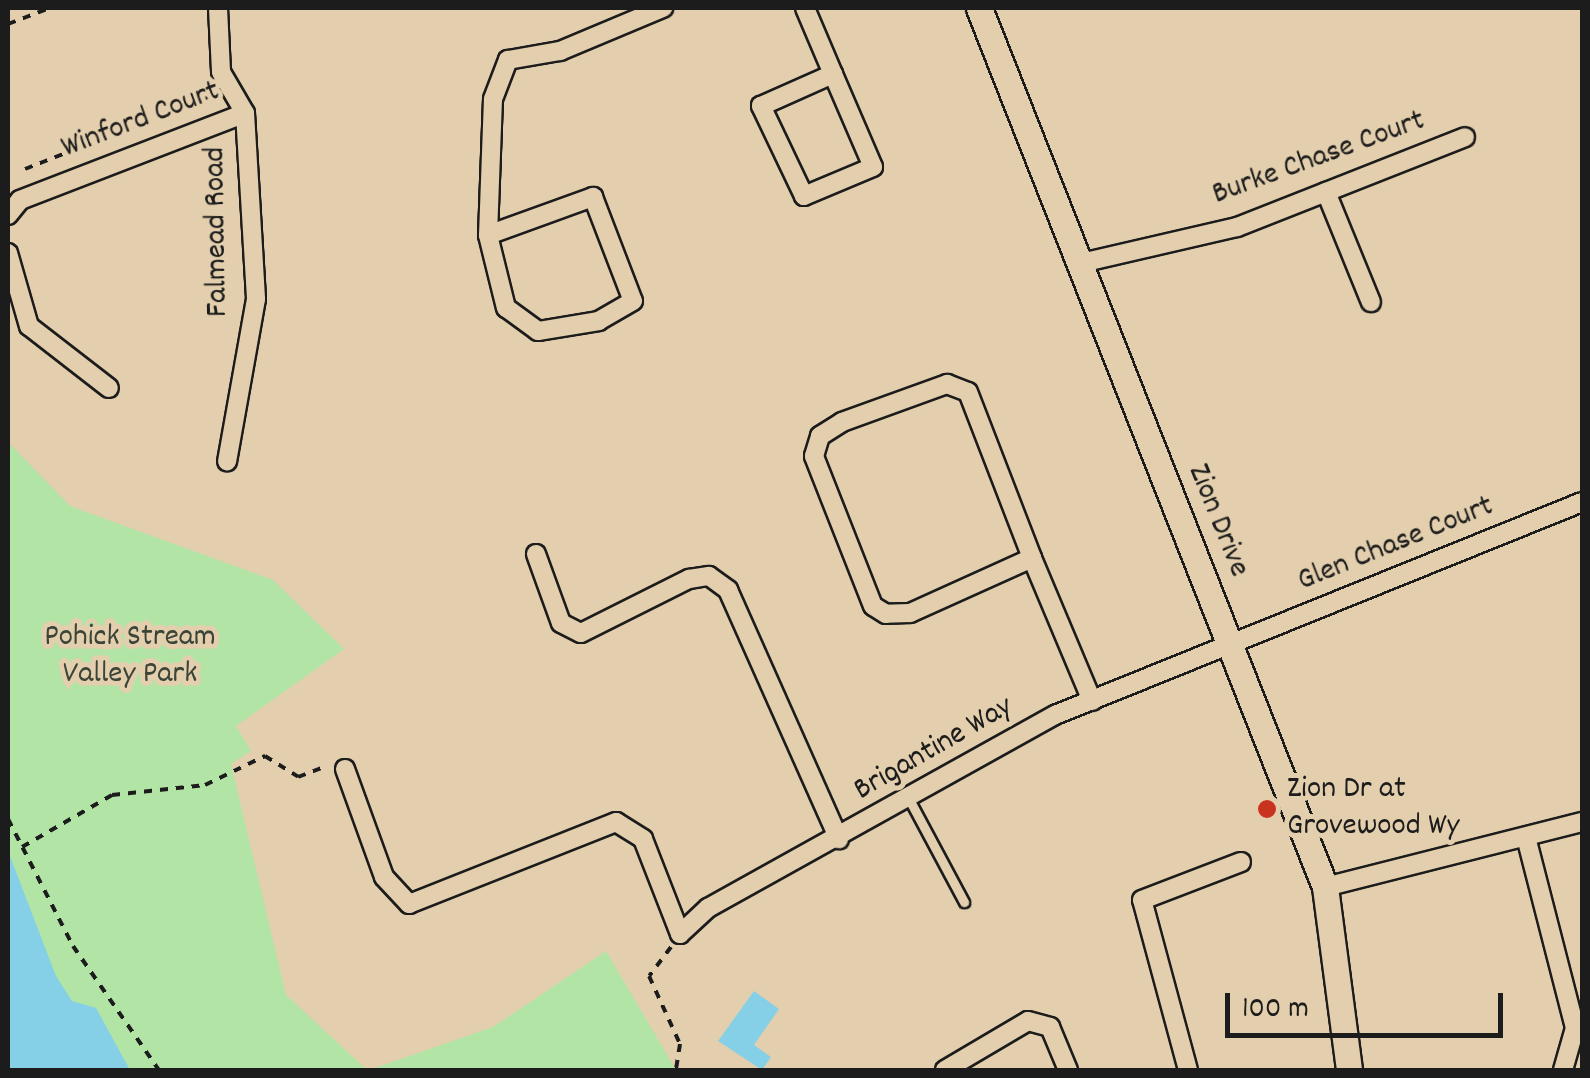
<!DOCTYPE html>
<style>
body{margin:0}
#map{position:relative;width:1590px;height:1078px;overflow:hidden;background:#e3cfad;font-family:Dekko,sans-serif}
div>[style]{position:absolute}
.green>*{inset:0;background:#b1e4a5}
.water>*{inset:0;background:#86d0e7}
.path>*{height:4px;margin-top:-2px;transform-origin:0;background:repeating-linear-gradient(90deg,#1c1c1c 0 8px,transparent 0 16px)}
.roads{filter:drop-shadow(2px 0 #1c1c1c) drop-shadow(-2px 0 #1c1c1c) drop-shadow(0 2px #1c1c1c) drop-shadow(0 -2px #1c1c1c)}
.lane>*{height:9px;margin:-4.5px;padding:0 4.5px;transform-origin:4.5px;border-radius:4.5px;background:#e3cfad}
.street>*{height:18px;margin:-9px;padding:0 9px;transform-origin:9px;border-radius:9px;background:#e3cfad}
.secondary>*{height:25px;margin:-12.5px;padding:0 12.5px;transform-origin:12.5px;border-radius:12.5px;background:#e3cfad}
.dots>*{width:28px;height:28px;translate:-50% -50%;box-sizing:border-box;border:5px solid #e3cfad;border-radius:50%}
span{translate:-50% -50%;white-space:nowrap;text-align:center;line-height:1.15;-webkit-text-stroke:10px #e3cfad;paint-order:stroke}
.street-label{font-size:32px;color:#1c1c1c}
.park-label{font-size:32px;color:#3a4437}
.poi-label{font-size:32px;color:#1c1c1c}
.left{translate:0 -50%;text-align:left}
.frame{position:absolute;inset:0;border:10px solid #1c1c1c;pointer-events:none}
.scale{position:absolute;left:1225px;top:993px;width:278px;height:45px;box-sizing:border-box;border:5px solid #1c1c1c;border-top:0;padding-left:12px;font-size:30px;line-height:35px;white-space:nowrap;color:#1c1c1c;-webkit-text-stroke:8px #e3cfad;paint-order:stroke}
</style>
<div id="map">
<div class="green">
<i style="clip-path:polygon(8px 442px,70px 506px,273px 580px,344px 649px,236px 726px,251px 751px,231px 764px,286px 995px,367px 1070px,8px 1070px)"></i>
<i style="clip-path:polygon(606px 951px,676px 1070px,369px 1070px,493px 1027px)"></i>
</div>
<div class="water">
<i style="clip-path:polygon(8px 851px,56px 976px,72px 1001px,96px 1008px,130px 1070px,8px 1070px)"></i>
<i style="clip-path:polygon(754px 991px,779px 1009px,754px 1045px,771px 1057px,762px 1070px,718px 1041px)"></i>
</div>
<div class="path">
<i style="left:8px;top:24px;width:45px;rotate:-20.9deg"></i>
<i style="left:25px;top:169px;width:199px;rotate:-21.5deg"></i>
<i style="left:8px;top:819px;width:143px;rotate:62.9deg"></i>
<i style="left:73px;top:946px;width:151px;rotate:55.3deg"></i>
<i style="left:22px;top:847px;width:104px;rotate:-30deg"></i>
<i style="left:112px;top:795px;width:94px;rotate:-6.1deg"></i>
<i style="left:205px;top:785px;width:67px;rotate:-25.8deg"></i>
<i style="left:265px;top:756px;width:39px;rotate:32deg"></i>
<i style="left:298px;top:777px;width:31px;rotate:-21deg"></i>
<i style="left:671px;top:947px;width:36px;rotate:127deg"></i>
<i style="left:649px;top:976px;width:75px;rotate:65.5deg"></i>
<i style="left:680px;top:1044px;width:26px;rotate:99deg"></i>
</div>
<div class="roads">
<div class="lane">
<i style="left:909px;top:799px;width:117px;rotate:61.9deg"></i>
</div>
<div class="street">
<i style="left:218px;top:8px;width:64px;rotate:87.3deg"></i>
<i style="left:221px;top:72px;width:48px;rotate:59.7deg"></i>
<i style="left:245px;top:113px;width:186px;rotate:86.6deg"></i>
<i style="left:256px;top:299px;width:165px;rotate:100.1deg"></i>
<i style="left:805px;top:8px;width:72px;rotate:67deg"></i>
<i style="left:833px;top:74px;width:101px;rotate:66.7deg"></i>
<i style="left:873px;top:167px;width:75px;rotate:157.2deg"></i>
<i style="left:804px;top:196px;width:100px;rotate:-115.5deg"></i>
<i style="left:761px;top:106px;width:79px;rotate:-24deg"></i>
<i style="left:1326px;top:192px;width:119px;rotate:67.8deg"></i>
<i style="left:593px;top:197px;width:111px;rotate:69deg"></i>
<i style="left:633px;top:301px;width:39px;rotate:150deg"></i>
<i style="left:599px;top:321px;width:62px;rotate:170.7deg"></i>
<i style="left:538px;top:331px;width:39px;rotate:-144deg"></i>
<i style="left:506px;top:308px;width:75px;rotate:-103.9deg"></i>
<i style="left:488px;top:235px;width:112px;rotate:-19.9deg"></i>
<i style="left:8px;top:215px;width:19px;rotate:-51deg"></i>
<i style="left:20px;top:200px;width:241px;rotate:-21.1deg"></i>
<i style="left:488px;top:235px;width:136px;rotate:-87.9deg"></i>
<i style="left:493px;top:99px;width:42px;rotate:-69deg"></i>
<i style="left:508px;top:60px;width:53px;rotate:-9.8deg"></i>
<i style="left:560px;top:51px;width:112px;rotate:-22.7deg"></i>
<i style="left:8px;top:253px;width:76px;rotate:74deg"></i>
<i style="left:29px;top:326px;width:101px;rotate:37.8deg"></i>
<i style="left:1077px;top:264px;width:164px;rotate:-13deg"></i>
<i style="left:1237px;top:227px;width:245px;rotate:-21.5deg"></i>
<i style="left:947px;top:384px;width:22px;rotate:21deg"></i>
<i style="left:968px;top:392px;width:178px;rotate:68.9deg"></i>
<i style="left:1032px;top:558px;width:134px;rotate:155.7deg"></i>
<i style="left:910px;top:613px;width:24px;rotate:178deg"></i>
<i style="left:886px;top:614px;width:15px;rotate:-148deg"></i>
<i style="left:873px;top:606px;width:161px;rotate:-111.5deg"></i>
<i style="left:814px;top:456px;width:21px;rotate:-73deg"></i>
<i style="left:820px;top:436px;width:26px;rotate:-32deg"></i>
<i style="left:842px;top:422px;width:112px;rotate:-19.9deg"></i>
<i style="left:536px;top:554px;width:73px;rotate:70.1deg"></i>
<i style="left:561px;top:623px;width:22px;rotate:27deg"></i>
<i style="left:581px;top:633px;width:121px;rotate:-26.6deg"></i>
<i style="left:689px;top:579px;width:20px;rotate:-9deg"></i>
<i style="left:709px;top:576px;width:24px;rotate:36deg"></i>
<i style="left:728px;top:590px;width:273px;rotate:66deg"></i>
<i style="left:1032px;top:558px;width:155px;rotate:67.2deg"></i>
<i style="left:345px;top:769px;width:115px;rotate:70.1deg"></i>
<i style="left:384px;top:877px;width:37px;rotate:47deg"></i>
<i style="left:409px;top:904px;width:223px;rotate:-21.6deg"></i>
<i style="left:616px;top:822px;width:32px;rotate:32deg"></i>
<i style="left:643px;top:839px;width:102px;rotate:68.7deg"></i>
<i style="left:680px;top:934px;width:38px;rotate:-43deg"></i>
<i style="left:708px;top:908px;width:397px;rotate:-29.1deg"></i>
<i style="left:1055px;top:715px;width:568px;rotate:-22.01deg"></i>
<i style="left:1526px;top:837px;width:197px;rotate:75.6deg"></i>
<i style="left:1575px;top:1028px;width:44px;rotate:105.9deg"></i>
<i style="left:1325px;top:887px;width:265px;rotate:-14.2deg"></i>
<i style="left:945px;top:1070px;width:96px;rotate:-30.6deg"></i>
<i style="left:1028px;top:1021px;width:23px;rotate:15deg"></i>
<i style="left:1050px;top:1027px;width:47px;rotate:67.3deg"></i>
<i style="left:1188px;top:1070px;width:176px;rotate:-105.1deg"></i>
<i style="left:1142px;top:900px;width:106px;rotate:-21deg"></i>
</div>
<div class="secondary">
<i style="left:979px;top:8px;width:945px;rotate:68.51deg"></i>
<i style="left:1325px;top:887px;width:185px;rotate:82.5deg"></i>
</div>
</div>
<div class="dots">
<i style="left:1267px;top:809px;background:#c8321e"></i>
</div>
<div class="street-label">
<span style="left:141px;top:121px;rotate:-21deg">Winford Court</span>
<span style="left:1319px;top:159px;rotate:-20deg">Burke Chase Court</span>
<span style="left:218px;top:232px;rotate:-91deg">Falmead Road</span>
<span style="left:1217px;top:521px;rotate:68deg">Zion Drive</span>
<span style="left:1396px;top:545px;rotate:-22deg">Glen Chase Court</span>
<span style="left:934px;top:750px;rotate:-30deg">Brigantine Way</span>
</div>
<div class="park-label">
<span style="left:130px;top:657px">Pohick Stream<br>Valley Park</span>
</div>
<div class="poi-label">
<span class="left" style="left:1287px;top:809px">Zion Dr at<br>Grovewood Wy</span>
</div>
<div class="frame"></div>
<div class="scale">100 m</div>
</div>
